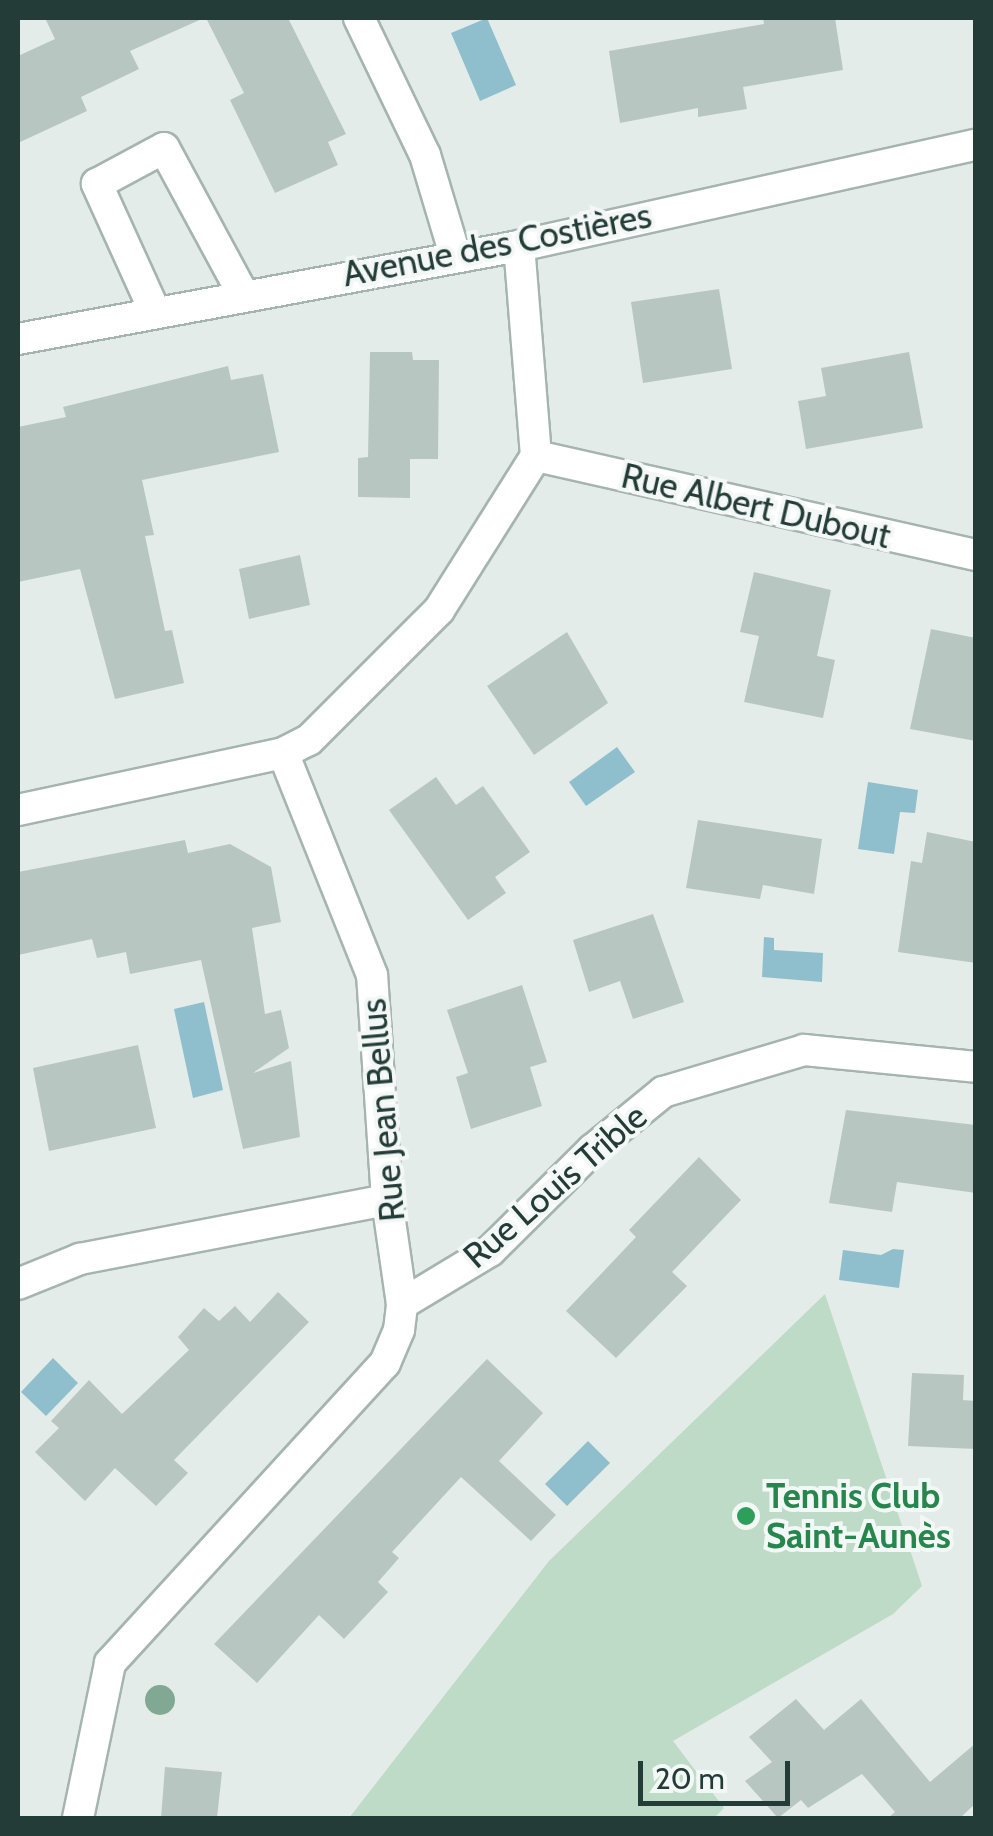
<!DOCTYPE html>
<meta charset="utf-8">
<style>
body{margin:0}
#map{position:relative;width:993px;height:1836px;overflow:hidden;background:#e3ece8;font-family:Cabin,sans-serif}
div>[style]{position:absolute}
.green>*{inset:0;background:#bddbc7}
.water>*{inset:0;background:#8fbfcd}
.building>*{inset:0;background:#b8c6c1}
.roads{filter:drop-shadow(2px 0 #a6b4af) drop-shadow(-2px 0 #a6b4af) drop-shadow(0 2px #a6b4af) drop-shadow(0 -2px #a6b4af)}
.street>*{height:30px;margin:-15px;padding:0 15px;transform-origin:15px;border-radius:15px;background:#fff}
.secondary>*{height:30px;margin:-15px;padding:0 15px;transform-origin:15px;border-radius:15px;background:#fff}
.trees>*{width:30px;height:30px;margin:-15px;border-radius:50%;background:#81a893}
.dots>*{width:28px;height:28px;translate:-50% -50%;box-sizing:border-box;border:5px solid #f3f8f6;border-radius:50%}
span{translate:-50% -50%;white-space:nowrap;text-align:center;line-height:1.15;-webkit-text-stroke:8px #f3f8f6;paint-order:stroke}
.street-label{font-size:35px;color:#243c37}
.leisure-label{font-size:35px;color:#27864d;font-weight:700}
.left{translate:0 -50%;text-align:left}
.frame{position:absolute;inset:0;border:20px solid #243c37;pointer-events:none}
.scale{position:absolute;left:638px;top:1761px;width:152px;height:45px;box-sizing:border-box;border:5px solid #243c37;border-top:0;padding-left:12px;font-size:30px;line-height:35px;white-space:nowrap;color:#243c37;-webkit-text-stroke:8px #f3f8f6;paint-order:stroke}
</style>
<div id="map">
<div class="green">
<i style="clip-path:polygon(825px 1294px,922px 1586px,893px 1614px,673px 1741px,724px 1808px,714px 1818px,349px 1818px,549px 1561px)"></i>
</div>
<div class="water">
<i style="clip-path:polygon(487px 18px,516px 85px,480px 101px,451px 33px)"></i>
<i style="clip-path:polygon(617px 747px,635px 772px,586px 806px,569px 782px)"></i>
<i style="clip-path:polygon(868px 782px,918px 790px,915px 813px,900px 812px,894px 854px,858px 849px)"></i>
<i style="clip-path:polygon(764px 937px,774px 938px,774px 950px,823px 953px,822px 982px,762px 977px)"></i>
<i style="clip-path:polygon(204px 1002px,223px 1090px,193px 1098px,174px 1009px)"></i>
<i style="clip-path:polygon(893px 1249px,904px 1250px,899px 1288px,839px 1280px,843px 1250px,881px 1255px)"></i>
<i style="clip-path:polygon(53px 1358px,78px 1383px,46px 1416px,21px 1392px)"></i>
<i style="clip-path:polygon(588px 1441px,610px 1463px,567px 1506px,545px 1484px)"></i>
</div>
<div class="building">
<i style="clip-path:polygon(45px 18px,204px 18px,130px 51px,139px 69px,81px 97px,87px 111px,18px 143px,18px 56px,55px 39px)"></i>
<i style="clip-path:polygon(206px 18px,288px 18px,346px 134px,328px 142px,338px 165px,275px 193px,230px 100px,244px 93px)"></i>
<i style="clip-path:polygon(763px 18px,835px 18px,843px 70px,743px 87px,747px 109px,698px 117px,698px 108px,620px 123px,609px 51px,764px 24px)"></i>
<i style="clip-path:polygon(719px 289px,732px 369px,643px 383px,631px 302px)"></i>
<i style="clip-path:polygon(370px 352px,412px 352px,413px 360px,439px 360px,438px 459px,410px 459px,410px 498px,358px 497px,358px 458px,368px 457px)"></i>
<i style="clip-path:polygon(909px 352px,923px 428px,806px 449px,798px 401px,826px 396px,821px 368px)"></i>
<i style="clip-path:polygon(228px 366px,231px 380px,263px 374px,279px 452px,142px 480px,154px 535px,145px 536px,165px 631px,172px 630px,184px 683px,115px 699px,80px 569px,18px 582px,18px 427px,66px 417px,63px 407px)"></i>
<i style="clip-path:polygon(300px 555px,310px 605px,249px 619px,239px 569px)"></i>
<i style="clip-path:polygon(754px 572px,831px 590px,817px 656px,835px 660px,823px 718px,744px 702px,759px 636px,740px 632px)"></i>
<i style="clip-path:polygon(931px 629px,976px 638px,976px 741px,910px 729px)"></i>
<i style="clip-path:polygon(567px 632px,608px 703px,534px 755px,487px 686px)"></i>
<i style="clip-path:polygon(436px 777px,456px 805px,483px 786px,530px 852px,495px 877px,506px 893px,468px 920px,389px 810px)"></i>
<i style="clip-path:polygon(698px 820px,822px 839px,814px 894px,763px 885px,760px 899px,686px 888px)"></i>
<i style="clip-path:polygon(927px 832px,976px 842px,976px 963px,898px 952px,911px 861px,922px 863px)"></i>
<i style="clip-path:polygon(185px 840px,188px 853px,230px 844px,271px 867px,281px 922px,252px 928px,265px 1014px,281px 1010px,289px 1048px,253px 1073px,291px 1061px,300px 1137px,243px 1149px,201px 960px,130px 974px,126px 952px,97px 958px,92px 939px,18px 955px,18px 872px)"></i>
<i style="clip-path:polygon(653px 914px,684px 1002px,633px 1019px,620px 981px,589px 992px,573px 940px)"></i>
<i style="clip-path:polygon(522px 985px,547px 1062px,530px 1067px,542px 1106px,471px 1129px,456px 1077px,468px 1073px,447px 1010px)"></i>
<i style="clip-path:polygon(138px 1045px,156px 1128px,49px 1151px,33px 1068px)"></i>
<i style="clip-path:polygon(846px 1110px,976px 1125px,976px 1193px,897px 1182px,892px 1212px,829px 1203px)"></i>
<i style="clip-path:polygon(699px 1157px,741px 1200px,672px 1272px,687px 1286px,616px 1358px,566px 1311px,636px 1237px,629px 1230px)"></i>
<i style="clip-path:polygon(278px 1292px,309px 1322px,174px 1460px,188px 1473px,156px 1506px,115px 1468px,85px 1501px,35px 1452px,59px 1428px,51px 1421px,89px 1380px,122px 1414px,189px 1350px,178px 1337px,204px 1308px,219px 1321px,235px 1306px,250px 1322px)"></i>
<i style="clip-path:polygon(487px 1359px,543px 1413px,499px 1461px,556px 1515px,531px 1541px,461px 1477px,392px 1552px,399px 1558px,378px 1582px,388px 1592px,344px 1639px,319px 1615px,257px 1683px,214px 1644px)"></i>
<i style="clip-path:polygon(912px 1373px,964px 1375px,963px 1400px,976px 1401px,976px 1449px,908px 1446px)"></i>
<i style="clip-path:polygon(796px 1699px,824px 1730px,861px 1699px,930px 1782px,976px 1743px,976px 1803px,960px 1818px,888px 1818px,895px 1812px,862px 1774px,808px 1808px,801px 1800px,778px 1818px,745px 1781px,772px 1762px,749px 1737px)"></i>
<i style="clip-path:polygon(165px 1767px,222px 1772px,217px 1818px,161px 1818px)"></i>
</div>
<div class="roads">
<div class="street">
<i style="left:359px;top:18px;width:152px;rotate:64.3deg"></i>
<i style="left:425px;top:155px;width:104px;rotate:73.3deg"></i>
<i style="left:155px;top:312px;width:141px;rotate:-114.4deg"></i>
<i style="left:97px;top:184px;width:76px;rotate:-28.2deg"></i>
<i style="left:164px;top:148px;width:166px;rotate:61.6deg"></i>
<i style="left:536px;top:456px;width:451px;rotate:12.7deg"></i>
<i style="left:18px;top:810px;width:271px;rotate:-12.1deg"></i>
<i style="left:283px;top:753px;width:29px;rotate:-27deg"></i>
<i style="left:309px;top:740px;width:184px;rotate:-45deg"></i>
<i style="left:439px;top:610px;width:182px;rotate:-57.8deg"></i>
<i style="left:536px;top:456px;width:211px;rotate:-94.6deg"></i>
<i style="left:18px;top:1284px;width:67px;rotate:-22deg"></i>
<i style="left:80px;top:1259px;width:313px;rotate:-10.9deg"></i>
<i style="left:402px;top:1304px;width:103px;rotate:-31.1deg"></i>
<i style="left:490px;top:1251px;width:144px;rotate:-44.7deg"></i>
<i style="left:592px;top:1150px;width:92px;rotate:-39.2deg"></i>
<i style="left:663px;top:1092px;width:147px;rotate:-16.6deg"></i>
<i style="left:804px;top:1050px;width:173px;rotate:5.6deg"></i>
<i style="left:78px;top:1818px;width:158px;rotate:-78.3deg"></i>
<i style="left:110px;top:1663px;width:407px;rotate:-47.5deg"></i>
<i style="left:385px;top:1363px;width:36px;rotate:-67deg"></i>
<i style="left:399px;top:1330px;width:26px;rotate:-83deg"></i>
<i style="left:402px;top:1304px;width:105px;rotate:-98.2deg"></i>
<i style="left:387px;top:1200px;width:225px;rotate:-93.8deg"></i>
<i style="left:372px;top:975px;width:239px;rotate:-111.8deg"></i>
</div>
<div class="secondary">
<i style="left:18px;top:339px;width:510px;rotate:-10.52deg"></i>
<i style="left:519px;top:246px;width:468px;rotate:-12.5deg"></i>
</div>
</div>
<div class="trees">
<i style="left:160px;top:1700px"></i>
</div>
<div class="dots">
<i style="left:746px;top:1516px;background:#2e9e5b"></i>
</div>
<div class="street-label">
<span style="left:497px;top:245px;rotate:-11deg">Avenue des Costières</span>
<span style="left:756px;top:506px;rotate:13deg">Rue Albert Dubout</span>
<span style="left:383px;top:1110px;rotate:-95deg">Rue Jean Bellus</span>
<span style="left:555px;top:1186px;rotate:-41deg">Rue Louis Trible</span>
</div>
<div class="leisure-label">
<span class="left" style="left:766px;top:1516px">Tennis Club<br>Saint-Aunès</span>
</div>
<div class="frame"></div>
<div class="scale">20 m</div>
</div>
